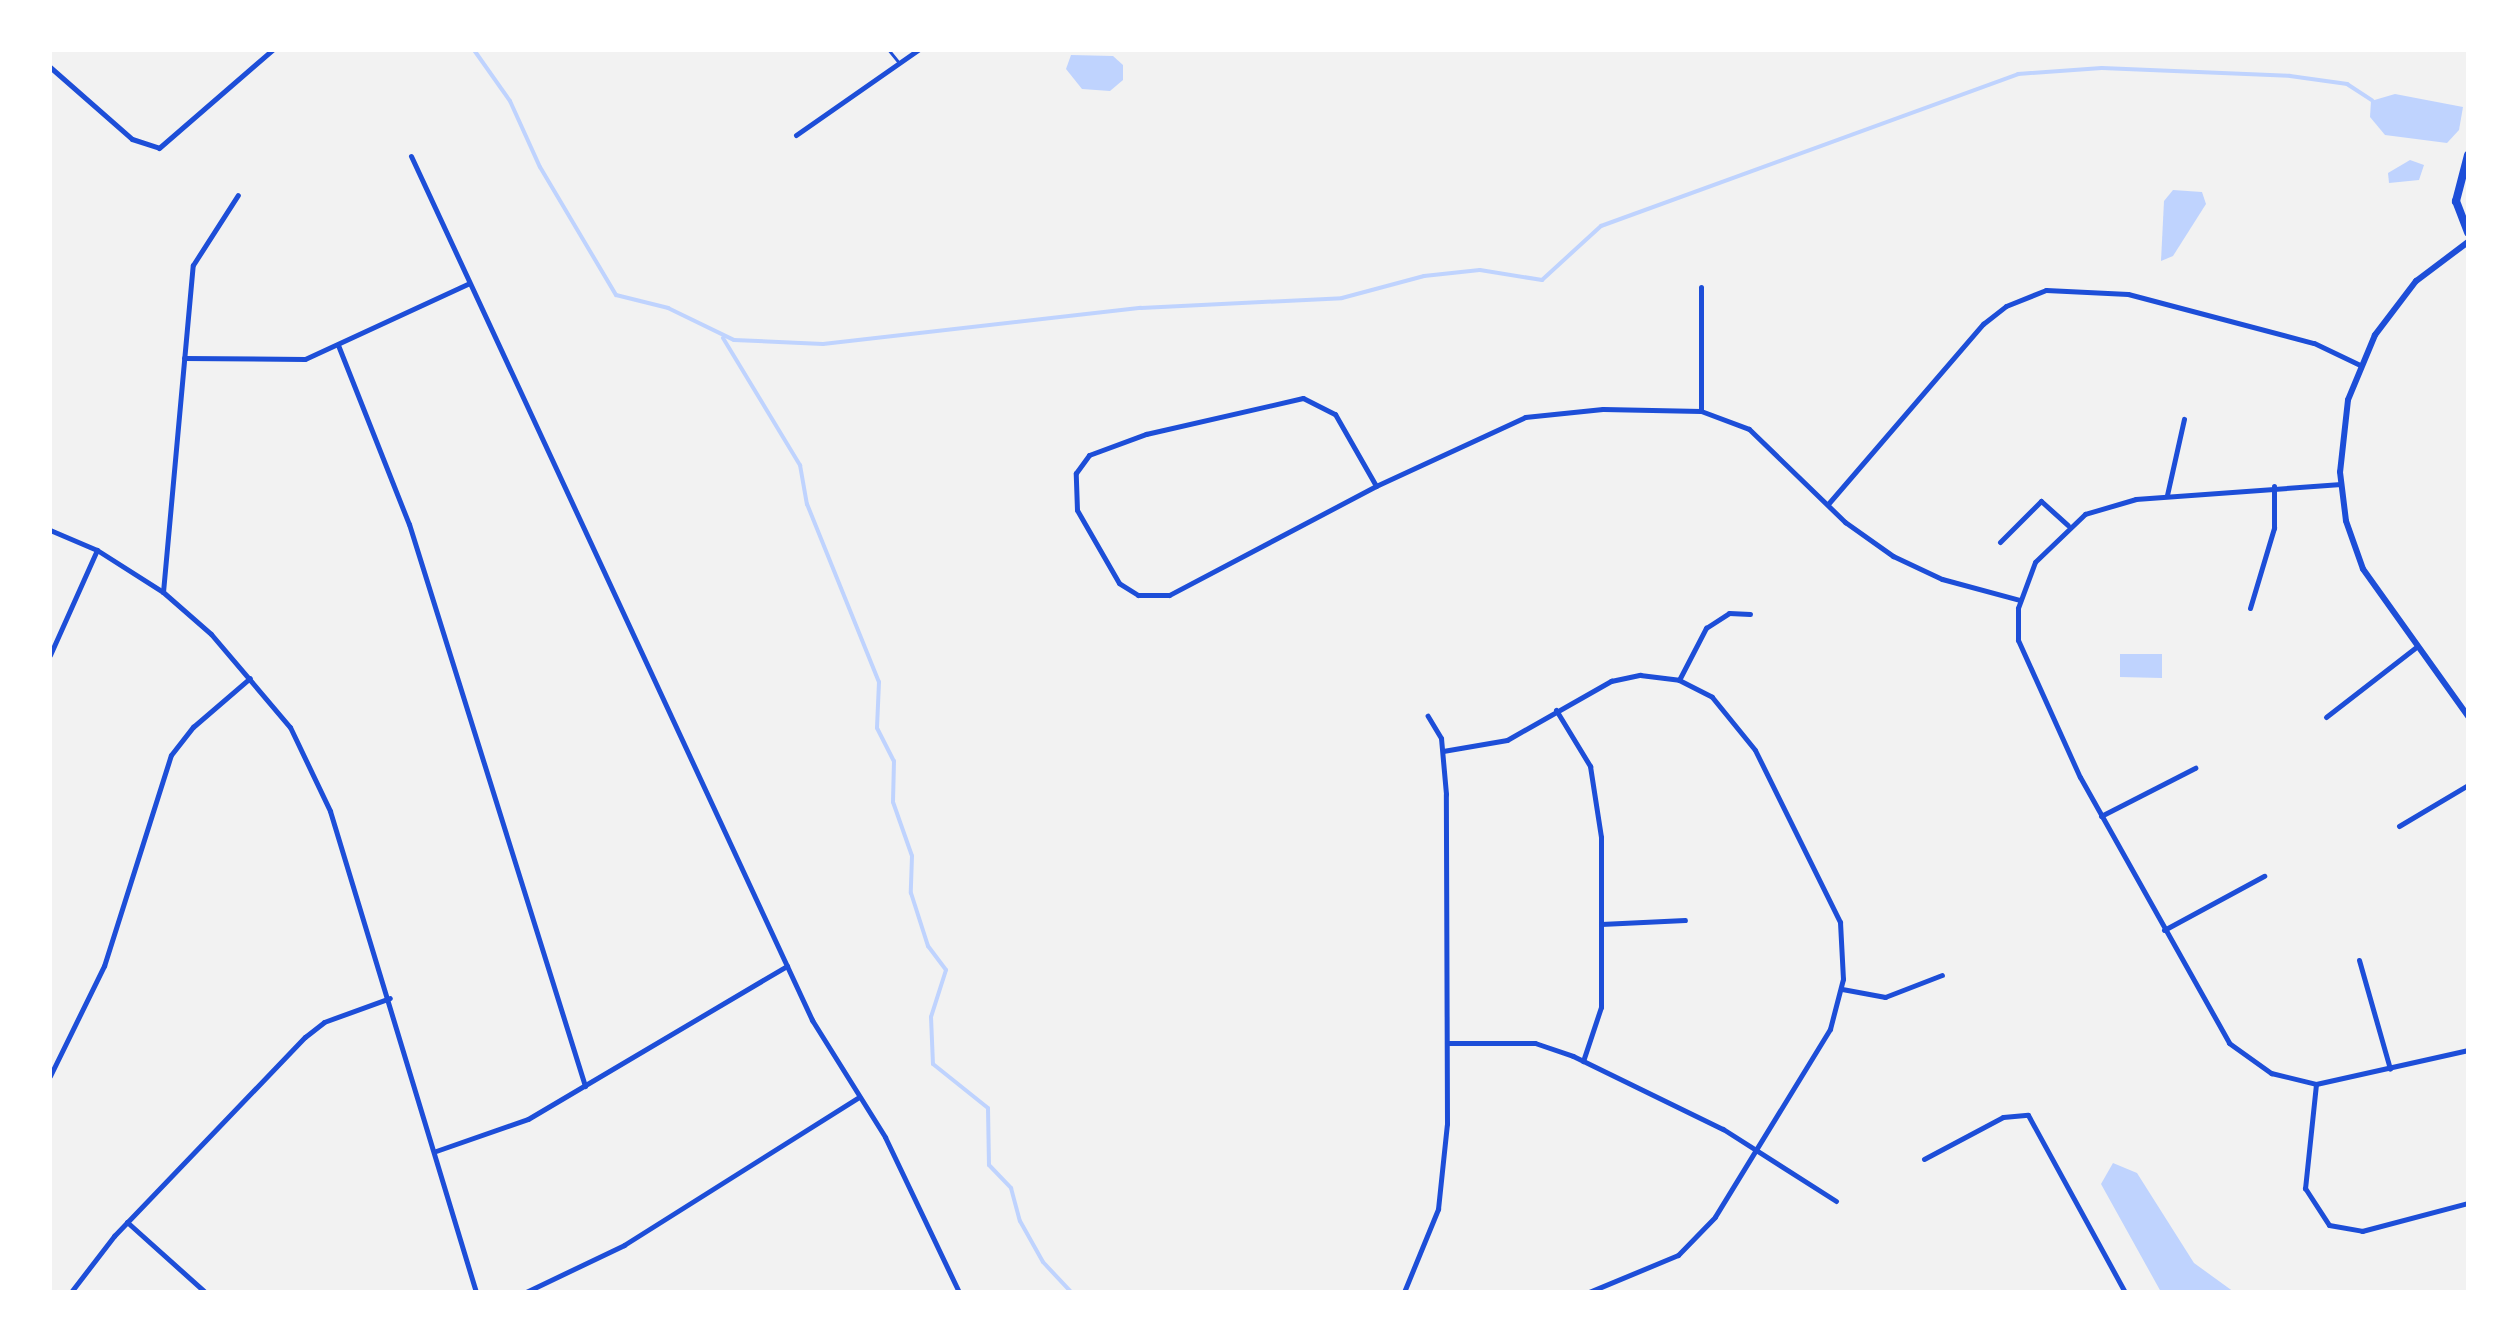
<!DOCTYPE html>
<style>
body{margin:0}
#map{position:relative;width:2518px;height:1342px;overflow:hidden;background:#f2f2f2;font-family:Figtree,sans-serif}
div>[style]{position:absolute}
.water>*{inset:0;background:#bfd3fe}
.stream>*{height:4px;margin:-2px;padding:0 2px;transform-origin:2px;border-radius:2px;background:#bfd3fe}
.service>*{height:2.5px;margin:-1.25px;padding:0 1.25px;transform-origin:1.25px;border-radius:1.25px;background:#1d4ed8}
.minor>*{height:5px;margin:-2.5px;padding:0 2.5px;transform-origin:2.5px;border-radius:2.5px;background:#1d4ed8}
.tertiary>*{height:6px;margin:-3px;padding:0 3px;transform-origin:3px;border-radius:3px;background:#1d4ed8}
.trunk>*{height:8px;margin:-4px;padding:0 4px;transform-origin:4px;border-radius:4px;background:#1d4ed8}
span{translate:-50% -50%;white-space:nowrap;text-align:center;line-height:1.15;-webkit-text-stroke:9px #fff;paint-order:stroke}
.frame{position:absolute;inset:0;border:52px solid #fff;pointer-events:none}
</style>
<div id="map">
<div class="water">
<i style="clip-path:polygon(1071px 55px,1113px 56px,1123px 65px,1123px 80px,1110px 91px,1082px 89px,1066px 69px)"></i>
<i style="clip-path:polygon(2395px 94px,2463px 107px,2459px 130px,2447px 143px,2385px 135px,2370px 117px,2371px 101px)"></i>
<i style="clip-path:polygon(2410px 160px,2424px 165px,2419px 180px,2389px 183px,2388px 173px)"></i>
<i style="clip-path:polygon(2173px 190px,2202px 192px,2206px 204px,2173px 256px,2161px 261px,2164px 201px)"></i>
<i style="clip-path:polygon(2120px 654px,2162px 654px,2162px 678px,2120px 677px)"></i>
<i style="clip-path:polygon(2113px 1163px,2137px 1173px,2194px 1263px,2234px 1292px,2161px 1292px,2101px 1184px)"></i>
</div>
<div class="stream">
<i style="left:474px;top:50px;width:62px;rotate:54.8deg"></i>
<i style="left:510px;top:101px;width:72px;rotate:65.6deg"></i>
<i style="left:540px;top:167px;width:149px;rotate:59.3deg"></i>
<i style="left:616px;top:295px;width:54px;rotate:14deg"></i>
<i style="left:668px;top:308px;width:73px;rotate:25.9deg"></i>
<i style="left:734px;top:340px;width:89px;rotate:2.6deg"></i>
<i style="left:823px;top:344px;width:320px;rotate:-6.5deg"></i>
<i style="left:1141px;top:308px;width:201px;rotate:-2.8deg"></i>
<i style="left:1342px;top:298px;width:85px;rotate:-15deg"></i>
<i style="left:1424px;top:276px;width:56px;rotate:-6.1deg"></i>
<i style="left:1480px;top:270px;width:63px;rotate:9.2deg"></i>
<i style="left:1542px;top:280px;width:80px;rotate:-42.5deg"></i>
<i style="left:1601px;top:226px;width:444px;rotate:-20deg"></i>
<i style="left:2018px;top:74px;width:84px;rotate:-4.1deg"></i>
<i style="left:2102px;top:68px;width:188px;rotate:2.4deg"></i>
<i style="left:2290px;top:76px;width:58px;rotate:8deg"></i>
<i style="left:2347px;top:84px;width:30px;rotate:33deg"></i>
<i style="left:723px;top:338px;width:149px;rotate:58.8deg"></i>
<i style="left:800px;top:465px;width:40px;rotate:80deg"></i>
<i style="left:807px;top:504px;width:192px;rotate:68deg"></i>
<i style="left:879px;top:682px;width:46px;rotate:92.5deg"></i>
<i style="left:877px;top:728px;width:37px;rotate:63deg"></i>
<i style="left:894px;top:761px;width:41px;rotate:91.4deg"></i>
<i style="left:893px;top:802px;width:57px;rotate:70.6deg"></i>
<i style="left:912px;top:856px;width:37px;rotate:92deg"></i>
<i style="left:911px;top:893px;width:56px;rotate:72.2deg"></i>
<i style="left:928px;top:946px;width:30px;rotate:53deg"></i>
<i style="left:946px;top:970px;width:49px;rotate:107.7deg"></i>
<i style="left:931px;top:1017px;width:47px;rotate:87.6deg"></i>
<i style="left:933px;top:1064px;width:70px;rotate:38.7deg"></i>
<i style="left:988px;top:1108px;width:57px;rotate:89deg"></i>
<i style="left:989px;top:1165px;width:32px;rotate:46deg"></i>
<i style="left:1011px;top:1188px;width:34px;rotate:75deg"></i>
<i style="left:1020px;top:1221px;width:47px;rotate:60.7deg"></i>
<i style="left:1043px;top:1262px;width:41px;rotate:47deg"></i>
</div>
<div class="service">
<i style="left:889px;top:50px;width:14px;rotate:51deg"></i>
</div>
<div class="minor">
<i style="left:50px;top:67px;width:109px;rotate:41.3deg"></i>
<i style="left:132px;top:139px;width:28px;rotate:18deg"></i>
<i style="left:159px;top:148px;width:150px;rotate:-40.9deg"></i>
<i style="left:796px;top:135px;width:149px;rotate:-34.9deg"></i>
<i style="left:411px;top:156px;width:953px;rotate:65.1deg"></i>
<i style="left:812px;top:1020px;width:138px;rotate:58deg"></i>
<i style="left:885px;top:1137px;width:172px;rotate:64.5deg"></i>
<i style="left:338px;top:345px;width:193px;rotate:68.4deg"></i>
<i style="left:409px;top:524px;width:589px;rotate:72.61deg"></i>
<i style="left:184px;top:358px;width:121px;rotate:0.5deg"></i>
<i style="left:305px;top:359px;width:179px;rotate:-24.8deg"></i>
<i style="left:1303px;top:398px;width:36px;rotate:27deg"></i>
<i style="left:1335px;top:414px;width:83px;rotate:60.3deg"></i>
<i style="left:1376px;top:486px;width:234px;rotate:152.2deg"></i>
<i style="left:1169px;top:595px;width:31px;rotate:180deg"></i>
<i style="left:1138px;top:595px;width:22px;rotate:-148deg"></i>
<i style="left:1119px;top:583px;width:84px;rotate:-119.9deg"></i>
<i style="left:1077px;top:510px;width:37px;rotate:-92deg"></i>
<i style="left:1076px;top:473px;width:22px;rotate:-54deg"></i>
<i style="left:1089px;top:455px;width:61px;rotate:-20.2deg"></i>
<i style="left:1146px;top:434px;width:161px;rotate:-12.9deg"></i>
<i style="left:1701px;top:411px;width:124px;rotate:-90deg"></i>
<i style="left:2341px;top:484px;width:206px;rotate:175.8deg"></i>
<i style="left:2136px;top:499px;width:53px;rotate:163.6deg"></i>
<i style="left:2085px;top:514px;width:69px;rotate:136.2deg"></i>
<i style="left:2035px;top:562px;width:49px;rotate:110.3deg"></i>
<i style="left:2018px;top:608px;width:32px;rotate:90deg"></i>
<i style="left:2018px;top:640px;width:150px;rotate:65.7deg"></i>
<i style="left:2080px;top:777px;width:305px;rotate:60.7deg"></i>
<i style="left:2229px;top:1043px;width:52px;rotate:35.5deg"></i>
<i style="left:2271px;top:1073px;width:46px;rotate:13.7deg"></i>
<i style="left:2316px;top:1084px;width:156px;rotate:-12.6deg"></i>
<i style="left:1376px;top:486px;width:164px;rotate:-24.8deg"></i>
<i style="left:1525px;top:417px;width:78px;rotate:-5.9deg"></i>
<i style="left:1603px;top:409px;width:98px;rotate:1.2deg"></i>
<i style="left:1701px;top:411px;width:51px;rotate:20.6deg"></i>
<i style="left:1749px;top:429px;width:134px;rotate:44.1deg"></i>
<i style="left:1845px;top:522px;width:59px;rotate:35.3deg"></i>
<i style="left:1893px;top:556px;width:54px;rotate:25.1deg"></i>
<i style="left:1942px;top:579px;width:81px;rotate:15.1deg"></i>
<i style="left:2167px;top:495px;width:78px;rotate:-77.4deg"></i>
<i style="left:1828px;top:504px;width:238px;rotate:-49.3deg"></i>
<i style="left:1983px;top:324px;width:29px;rotate:-38deg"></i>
<i style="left:2006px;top:306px;width:43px;rotate:-21.8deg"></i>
<i style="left:2046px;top:290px;width:82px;rotate:2.8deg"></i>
<i style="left:2128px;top:294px;width:192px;rotate:14.8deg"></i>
<i style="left:2314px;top:343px;width:51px;rotate:25.6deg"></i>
<i style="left:50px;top:530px;width:51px;rotate:23.1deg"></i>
<i style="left:97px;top:550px;width:78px;rotate:32.5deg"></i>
<i style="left:163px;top:592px;width:64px;rotate:41.2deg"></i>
<i style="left:211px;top:634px;width:122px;rotate:49.7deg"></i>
<i style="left:290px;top:727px;width:93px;rotate:64.5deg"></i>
<i style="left:330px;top:811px;width:503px;rotate:73.12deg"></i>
<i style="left:2000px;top:542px;width:58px;rotate:-45deg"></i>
<i style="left:2041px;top:501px;width:36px;rotate:42deg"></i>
<i style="left:163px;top:592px;width:328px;rotate:-84.8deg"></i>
<i style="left:193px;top:265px;width:83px;rotate:-57.3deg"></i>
<i style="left:2250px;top:608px;width:84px;rotate:-73.3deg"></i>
<i style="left:2274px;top:528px;width:42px;rotate:-90deg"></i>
<i style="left:50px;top:655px;width:115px;rotate:-65.9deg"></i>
<i style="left:1679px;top:680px;width:59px;rotate:-62.6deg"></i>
<i style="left:1706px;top:628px;width:27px;rotate:-33deg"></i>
<i style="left:1729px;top:613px;width:21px;rotate:3deg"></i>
<i style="left:1556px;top:710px;width:66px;rotate:58.7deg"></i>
<i style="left:1590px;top:766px;width:72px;rotate:81.2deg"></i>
<i style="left:1601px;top:837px;width:170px;rotate:90deg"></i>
<i style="left:1601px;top:1007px;width:57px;rotate:108.4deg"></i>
<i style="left:2326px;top:717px;width:113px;rotate:-37.8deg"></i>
<i style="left:1443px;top:751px;width:65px;rotate:-9.8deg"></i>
<i style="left:1507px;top:740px;width:120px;rotate:-29.6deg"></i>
<i style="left:1611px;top:681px;width:30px;rotate:-12deg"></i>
<i style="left:1640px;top:675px;width:39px;rotate:7deg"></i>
<i style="left:1679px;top:680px;width:37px;rotate:27deg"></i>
<i style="left:1712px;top:697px;width:68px;rotate:50.9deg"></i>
<i style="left:1755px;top:750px;width:192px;rotate:63.7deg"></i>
<i style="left:1840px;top:922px;width:57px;rotate:87deg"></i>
<i style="left:1843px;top:979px;width:52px;rotate:104.6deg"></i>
<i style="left:1830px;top:1029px;width:220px;rotate:121.5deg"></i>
<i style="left:1715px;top:1217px;width:53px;rotate:134.2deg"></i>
<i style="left:1678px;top:1255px;width:96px;rotate:157.4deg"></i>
<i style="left:2101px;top:816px;width:106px;rotate:-27.1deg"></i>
<i style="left:2399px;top:826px;width:80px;rotate:-30.7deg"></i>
<i style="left:1601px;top:924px;width:84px;rotate:-2.7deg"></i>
<i style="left:2164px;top:930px;width:114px;rotate:-28.4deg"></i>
<i style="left:2359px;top:960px;width:113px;rotate:74.1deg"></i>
<i style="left:1842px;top:989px;width:44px;rotate:10.5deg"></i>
<i style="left:1885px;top:997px;width:61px;rotate:-21.1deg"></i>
<i style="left:1447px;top:1043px;width:88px"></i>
<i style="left:1535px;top:1043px;width:40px;rotate:18.9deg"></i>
<i style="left:1573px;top:1056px;width:167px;rotate:26deg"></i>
<i style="left:1723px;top:1129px;width:134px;rotate:32.5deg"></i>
<i style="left:50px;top:1076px;width:123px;rotate:-63.9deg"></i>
<i style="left:104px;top:966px;width:221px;rotate:-72.4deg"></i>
<i style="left:171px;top:755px;width:36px;rotate:-52deg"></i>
<i style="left:193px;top:727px;width:75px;rotate:-40.7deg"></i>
<i style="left:2316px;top:1084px;width:105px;rotate:96deg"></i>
<i style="left:2305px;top:1188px;width:44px;rotate:57deg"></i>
<i style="left:2329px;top:1225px;width:34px;rotate:10deg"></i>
<i style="left:2362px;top:1231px;width:110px;rotate:-14.8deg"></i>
<i style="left:436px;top:1151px;width:97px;rotate:-19.2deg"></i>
<i style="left:528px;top:1119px;width:301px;rotate:-30.6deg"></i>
<i style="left:1924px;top:1159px;width:89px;rotate:-28deg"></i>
<i style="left:2003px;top:1117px;width:25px;rotate:-5deg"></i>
<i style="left:2028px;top:1115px;width:202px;rotate:61.3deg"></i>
<i style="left:127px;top:1222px;width:105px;rotate:41.9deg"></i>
<i style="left:71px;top:1292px;width:71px;rotate:-52.5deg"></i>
<i style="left:114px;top:1236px;width:276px;rotate:-46.2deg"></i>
<i style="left:305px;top:1037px;width:24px;rotate:-38deg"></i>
<i style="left:324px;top:1022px;width:70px;rotate:-20deg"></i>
<i style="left:526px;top:1292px;width:109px;rotate:-25.6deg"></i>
<i style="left:624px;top:1245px;width:278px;rotate:-32.2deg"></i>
<i style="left:1404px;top:1292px;width:90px;rotate:-67.7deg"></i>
<i style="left:1438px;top:1209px;width:85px;rotate:-84deg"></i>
<i style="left:1447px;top:1124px;width:330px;rotate:-90.2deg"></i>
<i style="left:1446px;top:794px;width:56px;rotate:-95.1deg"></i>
<i style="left:1441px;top:738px;width:26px;rotate:-121deg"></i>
</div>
<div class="tertiary">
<i style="left:2468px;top:242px;width:65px;rotate:143.1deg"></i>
<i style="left:2416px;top:281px;width:68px;rotate:127.2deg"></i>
<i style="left:2375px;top:335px;width:70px;rotate:112.6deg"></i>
<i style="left:2348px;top:400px;width:72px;rotate:96.3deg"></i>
<i style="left:2340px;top:472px;width:49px;rotate:83deg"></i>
<i style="left:2346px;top:521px;width:51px;rotate:70.5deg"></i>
<i style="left:2363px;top:569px;width:181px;rotate:54.5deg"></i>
</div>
<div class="trunk">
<i style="left:2468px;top:155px;width:48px;rotate:104.6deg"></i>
<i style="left:2456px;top:201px;width:34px;rotate:69deg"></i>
</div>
<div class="frame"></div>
</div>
